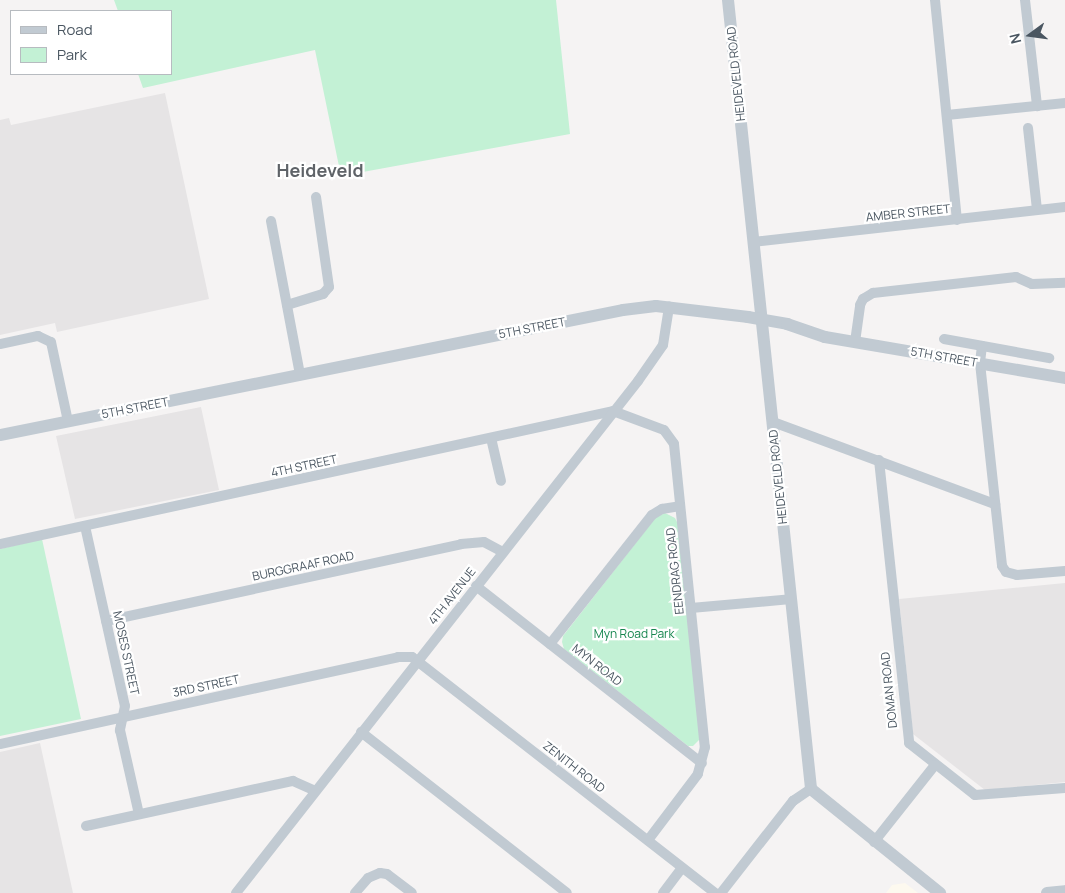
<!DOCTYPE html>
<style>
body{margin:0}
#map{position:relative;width:1065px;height:893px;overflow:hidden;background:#f5f3f3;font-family:Manrope,sans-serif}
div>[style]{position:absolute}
.commercial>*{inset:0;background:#fdf9ef}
.education>*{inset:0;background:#e6e4e5}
.green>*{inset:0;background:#c3f1d5}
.minor>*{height:10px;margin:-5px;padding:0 5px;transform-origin:5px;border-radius:5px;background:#c1cad2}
.tertiary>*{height:12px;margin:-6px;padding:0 6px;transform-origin:6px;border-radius:6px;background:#c1cad2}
span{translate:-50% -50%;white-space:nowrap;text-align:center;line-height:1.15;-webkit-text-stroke:4.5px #fff;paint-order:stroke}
.street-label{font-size:12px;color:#4a5661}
.park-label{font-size:12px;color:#17864f}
.district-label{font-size:18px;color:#5f6368;font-weight:700}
.legend{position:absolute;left:10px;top:10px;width:162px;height:65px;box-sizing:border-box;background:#fff;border:1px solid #b7bbc0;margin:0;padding:6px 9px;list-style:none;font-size:15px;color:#4a5661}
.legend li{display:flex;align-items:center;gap:10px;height:25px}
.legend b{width:25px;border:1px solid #b7bbc0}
.north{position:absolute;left:1005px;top:10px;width:50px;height:50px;-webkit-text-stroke:4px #fff;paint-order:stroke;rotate:256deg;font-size:14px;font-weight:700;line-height:20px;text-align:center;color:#4a5661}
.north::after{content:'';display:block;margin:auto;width:18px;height:22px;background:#4a5661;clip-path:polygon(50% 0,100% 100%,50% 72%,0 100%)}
</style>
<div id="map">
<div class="commercial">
<i style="clip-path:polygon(905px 883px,918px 893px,886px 893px,892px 885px)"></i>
</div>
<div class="education">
<i style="clip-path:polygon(165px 93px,209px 299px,57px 332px,55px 323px,0 335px,0 120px,9px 118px,11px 125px)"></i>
<i style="clip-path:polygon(201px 407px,219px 490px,75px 519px,56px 436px)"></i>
<i style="clip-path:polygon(1065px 583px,1065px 782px,985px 790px,913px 734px,899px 599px)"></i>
<i style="clip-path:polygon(40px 743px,73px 893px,0 893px,0 752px)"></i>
</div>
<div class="green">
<i style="clip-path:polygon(114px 0,556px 0,570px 134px,341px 176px,315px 50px,143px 88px,138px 74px,171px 74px,171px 11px,118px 11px)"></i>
<i style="clip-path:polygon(665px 513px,675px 518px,678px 524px,700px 739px,693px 746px,688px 746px,564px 649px,562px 642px,563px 636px,656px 517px)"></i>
<i style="clip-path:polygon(42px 539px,81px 719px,0 736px,0 549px)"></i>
</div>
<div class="minor">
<i style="left:935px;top:0;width:221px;rotate:84.3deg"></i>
<i style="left:1025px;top:0;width:107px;rotate:83.5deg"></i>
<i style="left:947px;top:115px;width:119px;rotate:-5.8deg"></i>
<i style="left:1028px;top:128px;width:82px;rotate:83.7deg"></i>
<i style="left:271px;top:221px;width:157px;rotate:79.3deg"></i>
<i style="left:753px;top:242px;width:314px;rotate:-6.4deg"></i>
<i style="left:287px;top:305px;width:38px;rotate:-17deg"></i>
<i style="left:323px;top:294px;width:9px;rotate:-49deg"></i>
<i style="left:329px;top:287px;width:91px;rotate:-98.2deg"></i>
<i style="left:944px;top:339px;width:107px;rotate:10.3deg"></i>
<i style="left:855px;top:342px;width:37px;rotate:-82deg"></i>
<i style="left:860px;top:305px;width:7px;rotate:-63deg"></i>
<i style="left:863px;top:299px;width:12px;rotate:-31deg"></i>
<i style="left:873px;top:293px;width:144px;rotate:-6.4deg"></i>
<i style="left:1016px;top:277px;width:17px;rotate:24deg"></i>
<i style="left:1032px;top:284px;width:33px;rotate:-2deg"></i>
<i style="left:0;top:344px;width:39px;rotate:-12deg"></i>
<i style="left:38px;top:336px;width:14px;rotate:25deg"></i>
<i style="left:51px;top:342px;width:81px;rotate:77.9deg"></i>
<i style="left:982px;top:346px;width:17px;rotate:97deg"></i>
<i style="left:980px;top:363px;width:204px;rotate:83.8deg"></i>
<i style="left:1002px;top:566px;width:7px;rotate:56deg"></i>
<i style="left:1006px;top:572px;width:11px;rotate:15deg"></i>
<i style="left:1017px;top:575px;width:48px;rotate:-4.8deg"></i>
<i style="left:773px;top:422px;width:237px;rotate:20.3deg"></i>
<i style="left:491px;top:438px;width:44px;rotate:76.9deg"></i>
<i style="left:879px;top:460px;width:285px;rotate:83.9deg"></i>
<i style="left:909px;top:743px;width:84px;rotate:38.2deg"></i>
<i style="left:975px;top:795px;width:90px;rotate:-4.4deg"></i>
<i style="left:85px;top:526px;width:184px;rotate:77.5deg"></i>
<i style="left:125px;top:706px;width:25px;rotate:102deg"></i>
<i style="left:120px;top:730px;width:86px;rotate:77.3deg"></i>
<i style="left:0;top:544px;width:627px;rotate:-12.24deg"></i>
<i style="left:613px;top:411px;width:54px;rotate:20.4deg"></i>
<i style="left:664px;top:430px;width:17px;rotate:54deg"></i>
<i style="left:674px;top:444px;width:305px;rotate:84.2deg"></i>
<i style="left:705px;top:747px;width:28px;rotate:105deg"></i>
<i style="left:698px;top:774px;width:83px;rotate:127.1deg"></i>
<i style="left:476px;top:586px;width:287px;rotate:38.1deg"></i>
<i style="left:691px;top:608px;width:100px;rotate:-5.1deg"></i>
<i style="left:106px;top:621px;width:363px;rotate:-12.2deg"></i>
<i style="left:461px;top:544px;width:23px;rotate:-5deg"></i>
<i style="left:484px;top:542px;width:21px;rotate:28deg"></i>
<i style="left:550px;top:644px;width:164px;rotate:-51.7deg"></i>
<i style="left:652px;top:515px;width:12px;rotate:-31deg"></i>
<i style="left:662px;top:509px;width:18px;rotate:-9deg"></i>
<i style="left:361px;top:732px;width:261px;rotate:38deg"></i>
<i style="left:0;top:744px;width:407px;rotate:-12.3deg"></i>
<i style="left:398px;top:657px;width:14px"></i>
<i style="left:412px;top:657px;width:384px;rotate:37.9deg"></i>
<i style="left:86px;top:826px;width:212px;rotate:-12.3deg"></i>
<i style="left:293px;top:781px;width:24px;rotate:24deg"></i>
<i style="left:874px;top:842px;width:98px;rotate:-51.6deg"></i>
<i style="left:236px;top:893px;width:651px;rotate:-51.86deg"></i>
<i style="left:638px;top:381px;width:44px;rotate:-55.2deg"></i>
<i style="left:663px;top:345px;width:39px;rotate:-81deg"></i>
<i style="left:355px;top:893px;width:20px;rotate:-49deg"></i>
<i style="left:368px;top:878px;width:13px;rotate:-23deg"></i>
<i style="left:380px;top:873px;width:7px;rotate:8deg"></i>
<i style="left:387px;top:874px;width:31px;rotate:37deg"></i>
<i style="left:663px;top:893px;width:31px;rotate:-53deg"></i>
<i style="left:721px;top:893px;width:117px;rotate:-52deg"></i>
<i style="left:793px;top:801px;width:22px;rotate:-34deg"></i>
</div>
<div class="tertiary">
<i style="left:728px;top:0;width:793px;rotate:83.99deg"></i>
<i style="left:811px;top:789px;width:166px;rotate:38.9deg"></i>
<i style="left:0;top:435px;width:635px;rotate:-11.35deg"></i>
<i style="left:623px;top:310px;width:33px;rotate:-7deg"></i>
<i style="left:656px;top:306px;width:93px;rotate:6.8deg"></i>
<i style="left:748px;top:317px;width:40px;rotate:10deg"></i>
<i style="left:787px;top:324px;width:40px;rotate:18.9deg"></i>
<i style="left:825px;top:337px;width:243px;rotate:9.7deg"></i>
<i style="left:1047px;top:893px;width:18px;rotate:-6deg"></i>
</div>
<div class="street-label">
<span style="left:736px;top:74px;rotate:-96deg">HEIDEVELD ROAD</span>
<span style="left:908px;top:213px;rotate:-6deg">AMBER STREET</span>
<span style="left:532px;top:328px;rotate:-11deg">5TH STREET</span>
<span style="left:944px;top:357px;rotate:10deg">5TH STREET</span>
<span style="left:135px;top:408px;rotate:-11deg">5TH STREET</span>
<span style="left:304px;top:466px;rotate:-12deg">4TH STREET</span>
<span style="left:778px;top:477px;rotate:-96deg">HEIDEVELD ROAD</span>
<span style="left:303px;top:566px;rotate:-12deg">BURGGRAAF ROAD</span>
<span style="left:675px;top:571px;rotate:-96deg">EENDRAG ROAD</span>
<span style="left:452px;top:596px;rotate:-52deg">4TH AVENUE</span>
<span style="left:126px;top:653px;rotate:78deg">MOSES STREET</span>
<span style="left:597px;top:665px;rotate:38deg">MYN ROAD</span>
<span style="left:206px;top:686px;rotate:-12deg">3RD STREET</span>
<span style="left:889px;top:690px;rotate:-96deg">DOMAN ROAD</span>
<span style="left:574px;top:767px;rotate:38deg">ZENITH ROAD</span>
</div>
<div class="park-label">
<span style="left:634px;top:634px">Myn Road Park</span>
</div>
<div class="district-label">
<span style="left:320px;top:170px">Heideveld</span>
</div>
<ul class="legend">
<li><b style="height:6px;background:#c1cad2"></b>Road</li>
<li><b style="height:14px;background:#c3f1d5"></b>Park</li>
</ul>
<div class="north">N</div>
</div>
